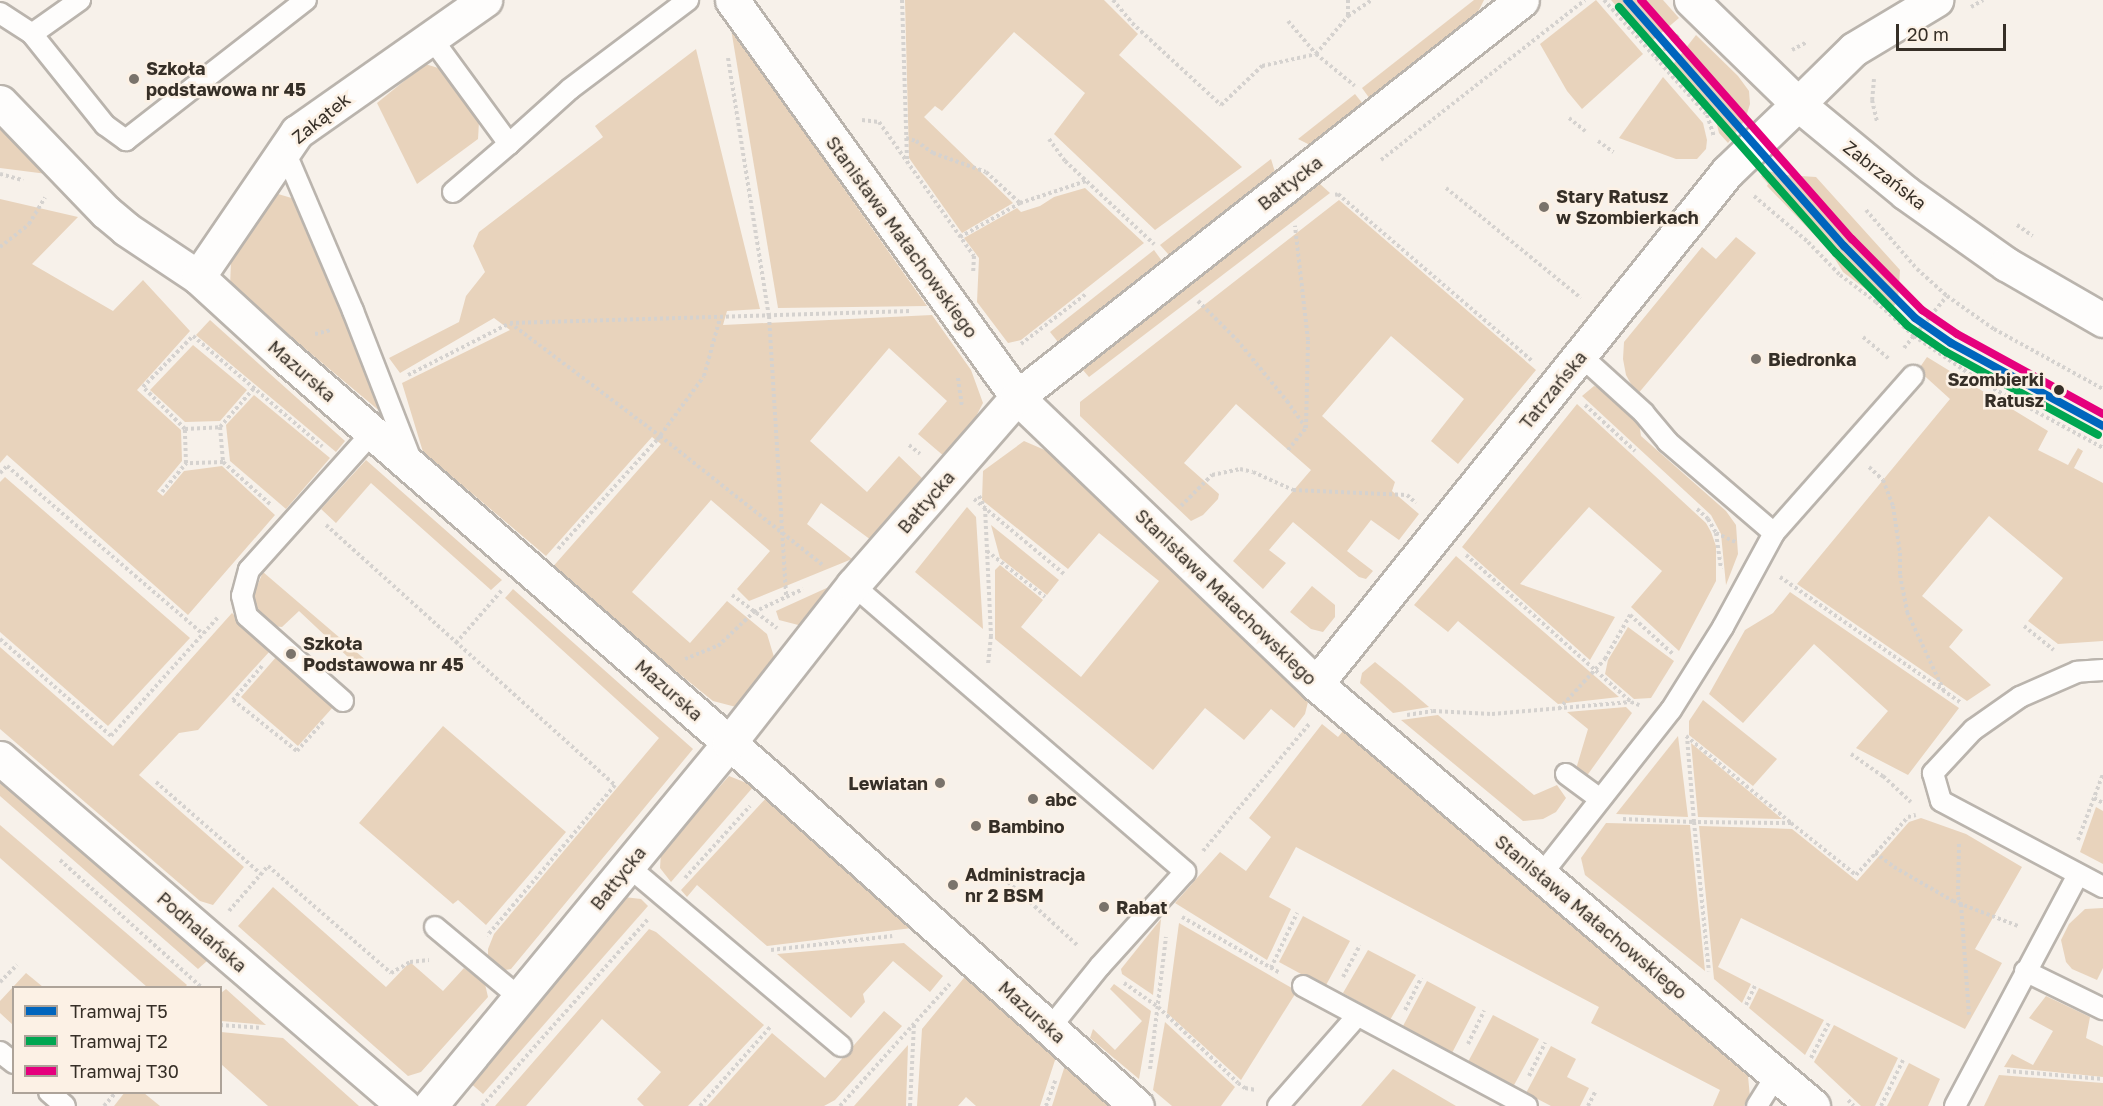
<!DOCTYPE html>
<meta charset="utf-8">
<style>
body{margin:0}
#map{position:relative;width:2103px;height:1106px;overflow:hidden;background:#f7f1ea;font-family:"Golos Text",sans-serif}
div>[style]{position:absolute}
.green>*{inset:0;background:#e8d3bc}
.path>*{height:4px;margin-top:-2px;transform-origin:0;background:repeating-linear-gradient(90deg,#d5d2cf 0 3px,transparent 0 6px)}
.roads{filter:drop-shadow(2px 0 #bab4ad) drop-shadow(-2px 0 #bab4ad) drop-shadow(0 2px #bab4ad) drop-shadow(0 -2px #bab4ad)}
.lane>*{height:20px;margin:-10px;padding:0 10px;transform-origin:10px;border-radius:10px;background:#fefdfc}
.street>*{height:33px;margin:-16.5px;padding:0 16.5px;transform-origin:16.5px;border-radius:16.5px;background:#fefdfc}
.secondary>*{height:33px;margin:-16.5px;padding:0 16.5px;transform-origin:16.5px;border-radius:16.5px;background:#fefdfc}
.tram-1>*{height:8px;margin:-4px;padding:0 4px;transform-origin:4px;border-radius:4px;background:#0065bd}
.tram-2>*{height:8px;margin:-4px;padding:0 4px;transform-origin:4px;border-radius:4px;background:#00a651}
.tram-3>*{height:8px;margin:-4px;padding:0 4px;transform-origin:4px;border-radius:4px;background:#e5007d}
.dots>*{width:16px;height:16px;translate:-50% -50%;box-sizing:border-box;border:3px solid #fcf1e5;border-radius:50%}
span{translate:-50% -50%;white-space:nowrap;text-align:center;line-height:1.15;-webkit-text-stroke:5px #fcf1e5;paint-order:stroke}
.poi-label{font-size:18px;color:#362f27;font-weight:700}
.left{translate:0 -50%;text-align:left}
.right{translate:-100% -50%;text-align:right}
.street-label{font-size:18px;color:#362f27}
.stop-label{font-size:18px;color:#362f27;font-weight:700}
.legend{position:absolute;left:12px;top:986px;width:210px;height:108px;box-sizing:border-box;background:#fcf1e5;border:2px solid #ada399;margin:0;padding:8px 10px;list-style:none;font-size:18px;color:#362f27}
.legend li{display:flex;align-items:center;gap:12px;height:30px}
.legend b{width:30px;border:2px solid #ada399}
.scale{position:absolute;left:1896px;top:24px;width:110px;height:27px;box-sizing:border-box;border:3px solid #362f27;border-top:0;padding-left:8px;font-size:18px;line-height:21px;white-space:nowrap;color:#362f27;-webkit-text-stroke:4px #fcf1e5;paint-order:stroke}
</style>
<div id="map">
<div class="green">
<i style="clip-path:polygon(905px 0,1104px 0,1138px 34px,1119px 55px,1242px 167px,1155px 230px,1054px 134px,1085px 93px,1014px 32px,942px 111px,935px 106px,924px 117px,1013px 203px,962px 233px,909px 158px)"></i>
<i style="clip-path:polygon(1474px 0,1484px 0,1476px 16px,1370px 99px,1362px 88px)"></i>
<i style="clip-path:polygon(1596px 0,1643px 54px,1582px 109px,1567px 91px,1540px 44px)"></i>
<i style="clip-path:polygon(1611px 0,1663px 0,1679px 18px,1653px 40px,1647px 41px)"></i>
<i style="clip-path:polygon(731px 29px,927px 306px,778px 308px)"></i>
<i style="clip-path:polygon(1696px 35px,1738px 76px,1749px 91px,1750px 104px,1745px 120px,1728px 143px,1719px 133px,1715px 117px,1671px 67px)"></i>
<i style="clip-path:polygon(696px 49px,760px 309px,727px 311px,723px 325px,932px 315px,971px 370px,983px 403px,970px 428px,945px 457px,918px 434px,947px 401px,889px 348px,810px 441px,867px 492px,899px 456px,924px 480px,871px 540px,821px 503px,807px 524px,852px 559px,749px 601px,737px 589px,770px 551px,711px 500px,632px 592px,690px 643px,727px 601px,767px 634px,774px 657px,736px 707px,713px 701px,550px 570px,661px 444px,652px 437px,546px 556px,423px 452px,402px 383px,510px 330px,494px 318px,400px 373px,389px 358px,459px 322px,466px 296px,485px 272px,473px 246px,479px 232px,603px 137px,595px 126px)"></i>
<i style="clip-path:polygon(425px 64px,445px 70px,479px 122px,478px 139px,417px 184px,377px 103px)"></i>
<i style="clip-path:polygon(1663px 77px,1703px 123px,1707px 140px,1706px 149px,1697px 159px,1676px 159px,1619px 138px)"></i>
<i style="clip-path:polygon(1355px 94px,1363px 104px,1310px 145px,1298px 139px)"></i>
<i style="clip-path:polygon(0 126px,47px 174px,0 168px)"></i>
<i style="clip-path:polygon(1271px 159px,1275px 172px,1169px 255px,1160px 245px)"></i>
<i style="clip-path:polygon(1768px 171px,1785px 175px,1816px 177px,1900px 270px,1898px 300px,1892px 309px,1843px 272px,1830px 251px,1767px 186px,1768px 184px,1761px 176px)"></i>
<i style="clip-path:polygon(1320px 184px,1330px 193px,1089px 377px,1082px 369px)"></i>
<i style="clip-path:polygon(1085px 188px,1144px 243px,1021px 340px,1008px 343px,977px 302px,979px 258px,964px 238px,1017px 208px,1021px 212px,1040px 206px,1054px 197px)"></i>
<i style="clip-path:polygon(278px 194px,295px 199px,388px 418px,230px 286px,231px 262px)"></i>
<i style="clip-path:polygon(0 199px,78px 217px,32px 264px,113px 311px,143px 280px,190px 331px,137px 390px,181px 430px,182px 461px,157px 491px,163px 496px,184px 471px,222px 466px,275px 515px,188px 615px,7px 455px,0 463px)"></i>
<i style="clip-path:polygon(1339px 200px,1536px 370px,1458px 464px,1431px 441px,1464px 399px,1391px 336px,1322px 416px,1395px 482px,1392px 491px,1419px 514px,1399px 540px,1371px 520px,1347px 551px,1373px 571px,1366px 579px,1359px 577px,1293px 522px,1269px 550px,1286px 563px,1263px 589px,1233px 561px,1311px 470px,1236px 404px,1184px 463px,1219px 494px,1218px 499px,1203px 515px,1191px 521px,1080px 416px,1080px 402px)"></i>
<i style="clip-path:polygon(1736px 237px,1756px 253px,1637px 395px,1626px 375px,1623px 359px,1624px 342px,1702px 247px,1716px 259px)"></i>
<i style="clip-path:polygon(1154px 250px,1162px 261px,1058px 342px,1050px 332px)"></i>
<i style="clip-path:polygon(210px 320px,345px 441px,336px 452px,196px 335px)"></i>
<i style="clip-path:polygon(193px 345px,247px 390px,220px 421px,185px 422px,150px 390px)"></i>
<i style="clip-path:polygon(1927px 357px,2048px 431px,2038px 450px,2068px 465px,2078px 448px,2083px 451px,2074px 468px,2103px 483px,2103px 641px,2058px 644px,2028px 621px,2063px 578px,1989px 516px,1922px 596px,1963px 630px,1949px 647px,1991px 685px,1967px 701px,1797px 584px,1950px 399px,1918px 370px)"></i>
<i style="clip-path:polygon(1594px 386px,1608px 391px,1638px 416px,1641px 436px,1726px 511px,1736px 525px,1738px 554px,1726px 585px,1721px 534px,1711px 515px,1582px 396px)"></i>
<i style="clip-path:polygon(254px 395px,330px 458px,286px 509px,230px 461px,226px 425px)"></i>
<i style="clip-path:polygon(1577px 404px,1706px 523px,1711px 532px,1716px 546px,1716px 581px,1679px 651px,1631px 607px,1662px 571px,1589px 507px,1520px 584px,1615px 617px,1590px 660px,1462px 547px)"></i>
<i style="clip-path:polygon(1024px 441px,1054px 454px,1308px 702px,1305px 714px,1294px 728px,1271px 709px,1244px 740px,1205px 708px,1153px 770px,995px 639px,995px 570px,1000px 565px,1043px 600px,1021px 627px,1081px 677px,1159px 581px,1099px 533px,1068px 569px,982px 500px,983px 471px)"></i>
<i style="clip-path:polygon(366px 460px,502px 580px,491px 590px,371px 483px,336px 523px,321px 509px)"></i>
<i style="clip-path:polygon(5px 477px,190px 638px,108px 726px,0 632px,0 482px)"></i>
<i style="clip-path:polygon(967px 507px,976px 517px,983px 629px,915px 572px)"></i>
<i style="clip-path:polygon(991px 525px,1059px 580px,1047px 595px,1000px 558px)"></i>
<i style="clip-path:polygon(1456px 556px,1619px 697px,1558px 704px,1458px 621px,1448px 632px,1414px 605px)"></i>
<i style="clip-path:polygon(263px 572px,375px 668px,366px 674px,299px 611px,282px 627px,272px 626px,257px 613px,252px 598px)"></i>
<i style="clip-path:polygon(842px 581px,806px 627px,779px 620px,776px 611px)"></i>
<i style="clip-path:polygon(1312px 586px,1335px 605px,1335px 617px,1323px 632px,1311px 629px,1290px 612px)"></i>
<i style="clip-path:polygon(513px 589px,693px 749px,511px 969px,498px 971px,488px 961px,488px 949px,494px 934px,659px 738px,505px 598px)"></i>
<i style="clip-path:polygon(1790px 592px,1959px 708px,1908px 775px,1856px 748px,1888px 711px,1814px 644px,1743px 723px,1709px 694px,1745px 630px,1773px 613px)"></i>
<i style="clip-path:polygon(232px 613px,270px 651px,198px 730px,179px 733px,139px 775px,244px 867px,213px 905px,200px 901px,0 729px,0 647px,113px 746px)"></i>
<i style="clip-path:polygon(1628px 627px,1674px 661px,1651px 698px,1634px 699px,1605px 674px,1608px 660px)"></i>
<i style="clip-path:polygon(277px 656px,334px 706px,298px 746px,241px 697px)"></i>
<i style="clip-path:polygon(1375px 662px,1401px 683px,1429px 707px,1393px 713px,1360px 683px,1362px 673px)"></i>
<i style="clip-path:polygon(1703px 700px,1777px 759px,1753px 786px,1689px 735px,1689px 721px)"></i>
<i style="clip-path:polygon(1626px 707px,1632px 713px,1586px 777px,1576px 769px,1588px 729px,1567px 712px)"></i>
<i style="clip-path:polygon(1438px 715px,1534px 795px,1557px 785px,1566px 798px,1556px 812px,1543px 819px,1523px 821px,1401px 720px)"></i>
<i style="clip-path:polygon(1322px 724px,1338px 737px,1343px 731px,1748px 1076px,1750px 1097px,1744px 1106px,1713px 1106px,1720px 1090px,1591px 1023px,1599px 1007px,1296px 847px,1269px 897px,1291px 909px,1267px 960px,1175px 903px,1220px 852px,1246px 871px,1271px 837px,1249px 818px)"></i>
<i style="clip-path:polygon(443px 726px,566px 832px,486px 925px,458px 900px,453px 904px,359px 823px)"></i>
<i style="clip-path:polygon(1678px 736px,1688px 817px,1616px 814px)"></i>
<i style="clip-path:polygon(1691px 743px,1782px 819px,1698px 817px)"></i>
<i style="clip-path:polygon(729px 776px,754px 786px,671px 882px,660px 868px,661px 852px)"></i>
<i style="clip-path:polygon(0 780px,207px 961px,198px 969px,0 796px)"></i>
<i style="clip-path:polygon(767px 797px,920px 927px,767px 946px,697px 885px,687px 897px,681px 890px)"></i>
<i style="clip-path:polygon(2096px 807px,2103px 811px,2103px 864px,2080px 852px)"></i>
<i style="clip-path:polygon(1921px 818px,1966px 834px,2022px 867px,1975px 949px,2002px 963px,1965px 1029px,1741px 918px,1718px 967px,1751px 984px,1742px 1003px,1714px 979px,1699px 826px,1792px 829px,1857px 881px,1909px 822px)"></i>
<i style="clip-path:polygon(1606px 823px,1690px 825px,1705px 971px,1585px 875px,1581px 858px)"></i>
<i style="clip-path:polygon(0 825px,187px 985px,185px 987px,147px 987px,0 858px)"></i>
<i style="clip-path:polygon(273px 887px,386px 987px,410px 962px,443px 991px,464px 968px,485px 984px,488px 997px,421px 1072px,408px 1076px,238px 926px)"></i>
<i style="clip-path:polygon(624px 897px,641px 899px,648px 906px,483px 1094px,468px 1081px)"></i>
<i style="clip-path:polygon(2103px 908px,2103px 968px,2097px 980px,2072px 969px,2066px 962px,2061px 940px,2069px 924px,2085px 909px)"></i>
<i style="clip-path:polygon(1303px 916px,1350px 941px,1325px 987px,1279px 962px)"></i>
<i style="clip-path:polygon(1161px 919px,1153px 995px,1122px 974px,1121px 969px)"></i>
<i style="clip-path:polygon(1179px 923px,1297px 991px,1241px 1080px,1167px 1013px)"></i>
<i style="clip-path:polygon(649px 929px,656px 932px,764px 1025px,688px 1106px,644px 1106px,637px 1099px,661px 1072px,602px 1019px,526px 1106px,495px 1106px)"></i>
<i style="clip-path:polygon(904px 943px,943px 976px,930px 992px,893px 961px,863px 994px,865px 1002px,851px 1018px,777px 954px)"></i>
<i style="clip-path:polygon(1368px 950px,1416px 975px,1390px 1020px,1343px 993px)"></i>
<i style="clip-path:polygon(26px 973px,43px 987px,14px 988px,13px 1025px,0 1013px,0 1001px)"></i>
<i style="clip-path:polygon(968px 973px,1058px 1051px,1040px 1106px,976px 1106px,966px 1097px,958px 1106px,917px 1106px,922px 1029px)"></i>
<i style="clip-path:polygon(1427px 981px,1476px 1007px,1452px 1053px,1403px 1026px)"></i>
<i style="clip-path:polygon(1114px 984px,1151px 1011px,1139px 1079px,1090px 1038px,1093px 1029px,1115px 1050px,1142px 1021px,1110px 989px)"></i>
<i style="clip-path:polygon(1759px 988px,1824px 1020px,1805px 1055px,1749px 1008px)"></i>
<i style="clip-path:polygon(226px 989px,266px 1025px,221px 1021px,221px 993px)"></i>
<i style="clip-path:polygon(2046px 996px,2090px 1017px,2086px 1038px,2103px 1046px,2103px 1077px,2004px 1067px,2012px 1054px,2033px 1065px,2053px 1031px,2029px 1018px)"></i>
<i style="clip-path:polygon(884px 1011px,902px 1026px,835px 1100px,824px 1106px,707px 1106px,772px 1033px,825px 1078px)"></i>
<i style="clip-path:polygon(1493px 1015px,1539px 1039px,1513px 1087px,1468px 1062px)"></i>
<i style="clip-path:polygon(1165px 1022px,1235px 1087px,1221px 1106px,1172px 1106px,1153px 1090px)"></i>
<i style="clip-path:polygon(1834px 1025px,1898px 1058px,1875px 1106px,1861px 1106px,1814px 1062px)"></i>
<i style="clip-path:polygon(221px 1032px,283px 1038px,359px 1106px,268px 1106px,221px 1064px)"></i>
<i style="clip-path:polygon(908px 1045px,906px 1106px,854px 1106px)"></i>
<i style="clip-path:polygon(1551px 1046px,1576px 1059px,1567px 1077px,1589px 1088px,1580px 1106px,1551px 1106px,1526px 1093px)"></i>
<i style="clip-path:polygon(1067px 1059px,1114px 1106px,1052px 1106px)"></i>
<i style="clip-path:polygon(1909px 1063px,1940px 1079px,1928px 1106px,1887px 1106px)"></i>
<i style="clip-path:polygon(1393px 1069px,1456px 1106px,1361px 1106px)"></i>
<i style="clip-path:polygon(1999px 1075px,2103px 1083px,2103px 1106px,1984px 1106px)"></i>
<i style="clip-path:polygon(125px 1092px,144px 1093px,160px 1106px,114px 1106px)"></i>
</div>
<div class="path">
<i style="left:902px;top:0;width:161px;rotate:88.2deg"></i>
<i style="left:1113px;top:0;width:30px;rotate:50deg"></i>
<i style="left:1132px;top:23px;width:121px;rotate:42.7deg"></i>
<i style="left:1221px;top:105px;width:57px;rotate:-43.6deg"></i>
<i style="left:1262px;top:66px;width:55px;rotate:-12.5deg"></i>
<i style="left:1316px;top:54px;width:50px;rotate:-49.9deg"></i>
<i style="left:1348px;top:16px;width:29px;rotate:-34deg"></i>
<i style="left:1348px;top:0;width:16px;rotate:90deg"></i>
<i style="left:1604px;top:0;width:154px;rotate:48.2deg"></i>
<i style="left:1707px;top:115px;width:23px;rotate:72deg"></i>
<i style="left:1971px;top:7px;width:14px;rotate:-30deg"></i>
<i style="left:1288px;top:21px;width:43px;rotate:49.7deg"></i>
<i style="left:1316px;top:54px;width:50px;rotate:39.4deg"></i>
<i style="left:1792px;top:50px;width:17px;rotate:-28deg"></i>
<i style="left:728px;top:58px;width:261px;rotate:81deg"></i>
<i style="left:769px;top:316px;width:282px;rotate:86.5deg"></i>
<i style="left:1656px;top:59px;width:33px;rotate:-47deg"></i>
<i style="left:1874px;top:79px;width:21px;rotate:95deg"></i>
<i style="left:1872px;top:100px;width:23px;rotate:77deg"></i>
<i style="left:1569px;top:118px;width:21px;rotate:39deg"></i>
<i style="left:862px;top:120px;width:17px;rotate:7deg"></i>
<i style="left:879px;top:122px;width:164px;rotate:54.7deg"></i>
<i style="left:974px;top:256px;width:18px;rotate:93deg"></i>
<i style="left:906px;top:138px;width:10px;rotate:17deg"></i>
<i style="left:916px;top:141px;width:21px;rotate:35deg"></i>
<i style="left:933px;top:153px;width:56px;rotate:19.7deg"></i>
<i style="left:986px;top:172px;width:46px;rotate:42.4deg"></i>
<i style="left:1049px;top:139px;width:27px;rotate:54deg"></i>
<i style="left:1065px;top:161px;width:122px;rotate:43deg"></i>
<i style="left:1598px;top:141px;width:19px;rotate:36deg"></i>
<i style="left:1381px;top:160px;width:259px;rotate:-38.1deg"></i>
<i style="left:0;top:174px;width:24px;rotate:15deg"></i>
<i style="left:1446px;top:188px;width:174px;rotate:39.2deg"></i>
<i style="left:1335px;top:195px;width:3px;rotate:-18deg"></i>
<i style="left:1338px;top:194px;width:256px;rotate:40.7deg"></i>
<i style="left:1754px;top:196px;width:71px;rotate:40.4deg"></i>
<i style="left:1808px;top:242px;width:46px;rotate:45.9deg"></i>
<i style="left:1840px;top:275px;width:45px;rotate:36.9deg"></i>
<i style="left:1876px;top:302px;width:51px;rotate:41.8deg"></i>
<i style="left:1914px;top:336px;width:83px;rotate:34.3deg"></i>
<i style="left:1983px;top:383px;width:136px;rotate:28.4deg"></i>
<i style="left:1866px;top:210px;width:78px;rotate:49.2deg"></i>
<i style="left:1917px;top:269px;width:40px;rotate:42deg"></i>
<i style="left:1947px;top:296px;width:57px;rotate:35.1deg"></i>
<i style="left:1994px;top:329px;width:124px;rotate:28.8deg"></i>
<i style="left:2017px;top:225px;width:19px;rotate:35deg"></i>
<i style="left:960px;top:237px;width:69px;rotate:-29.5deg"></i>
<i style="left:1020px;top:203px;width:70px;rotate:-18.4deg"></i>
<i style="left:0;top:247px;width:37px;rotate:-38deg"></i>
<i style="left:29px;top:224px;width:31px;rotate:-59deg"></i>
<i style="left:1198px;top:301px;width:55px;rotate:45deg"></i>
<i style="left:1237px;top:340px;width:79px;rotate:50.7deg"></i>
<i style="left:1287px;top:401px;width:32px;rotate:55deg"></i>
<i style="left:510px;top:323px;width:401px;rotate:-1.7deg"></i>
<i style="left:315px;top:334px;width:16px;rotate:-14deg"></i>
<i style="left:1863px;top:337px;width:35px;rotate:40deg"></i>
<i style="left:1021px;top:344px;width:82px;rotate:-37.6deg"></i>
<i style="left:1904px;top:348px;width:67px;rotate:-50.4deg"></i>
<i style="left:408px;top:375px;width:114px;rotate:-27deg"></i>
<i style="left:510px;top:323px;width:188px;rotate:37deg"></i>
<i style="left:660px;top:436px;width:209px;rotate:38.4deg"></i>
<i style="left:958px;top:378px;width:29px;rotate:82deg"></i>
<i style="left:1585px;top:405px;width:68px;rotate:42.6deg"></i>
<i style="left:220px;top:427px;width:52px;rotate:-48.9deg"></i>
<i style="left:185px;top:429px;width:59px;rotate:-135deg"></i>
<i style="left:143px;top:387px;width:71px;rotate:-45.6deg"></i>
<i style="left:193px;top:336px;width:170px;rotate:40.5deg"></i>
<i style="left:909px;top:445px;width:14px;rotate:39deg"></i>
<i style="left:1288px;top:450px;width:28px;rotate:-51deg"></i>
<i style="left:1306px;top:428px;width:88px;rotate:-88.7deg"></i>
<i style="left:1308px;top:340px;width:115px;rotate:-96.5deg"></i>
<i style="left:223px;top:462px;width:63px;rotate:41.8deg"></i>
<i style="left:1869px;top:467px;width:19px;rotate:43deg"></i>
<i style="left:1883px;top:480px;width:28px;rotate:69deg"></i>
<i style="left:1893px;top:506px;width:48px;rotate:81.5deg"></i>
<i style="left:1900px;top:553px;width:22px;rotate:90deg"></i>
<i style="left:1900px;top:575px;width:38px;rotate:79deg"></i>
<i style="left:1907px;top:612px;width:87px;rotate:64.9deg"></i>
<i style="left:0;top:473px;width:10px;rotate:-45deg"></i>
<i style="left:7px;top:466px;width:258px;rotate:40.6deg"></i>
<i style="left:162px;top:492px;width:38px;rotate:-50deg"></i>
<i style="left:186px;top:463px;width:34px;rotate:-92deg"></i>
<i style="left:185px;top:429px;width:35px;rotate:-3deg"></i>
<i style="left:220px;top:427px;width:35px;rotate:85deg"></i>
<i style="left:223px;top:462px;width:37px;rotate:178deg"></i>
<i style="left:979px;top:496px;width:13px;rotate:63deg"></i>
<i style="left:985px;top:508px;width:128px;rotate:87.3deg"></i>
<i style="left:991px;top:636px;width:28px;rotate:96deg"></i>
<i style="left:974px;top:499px;width:117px;rotate:39.8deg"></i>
<i style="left:1181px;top:506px;width:44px;rotate:-45deg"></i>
<i style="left:1212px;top:475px;width:29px;rotate:-12deg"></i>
<i style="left:1240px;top:469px;width:13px;rotate:13deg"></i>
<i style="left:1253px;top:472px;width:44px;rotate:24.2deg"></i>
<i style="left:1293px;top:490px;width:114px;rotate:2.5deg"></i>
<i style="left:1407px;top:495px;width:12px;rotate:42deg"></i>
<i style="left:1697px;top:509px;width:15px;rotate:42deg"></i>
<i style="left:1708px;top:519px;width:16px;rotate:60deg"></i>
<i style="left:1716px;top:533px;width:36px;rotate:82deg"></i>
<i style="left:326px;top:525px;width:389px;rotate:42deg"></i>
<i style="left:615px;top:785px;width:198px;rotate:130.3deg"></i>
<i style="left:1716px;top:533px;width:23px;rotate:25deg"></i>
<i style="left:558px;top:549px;width:147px;rotate:-47.8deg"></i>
<i style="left:657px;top:440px;width:79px;rotate:-53.7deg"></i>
<i style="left:704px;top:376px;width:60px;rotate:-74.6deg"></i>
<i style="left:987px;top:551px;width:74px;rotate:38.4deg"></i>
<i style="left:1466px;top:555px;width:221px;rotate:41.7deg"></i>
<i style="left:1631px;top:702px;width:9px;rotate:21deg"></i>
<i style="left:1780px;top:577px;width:221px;rotate:34.8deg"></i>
<i style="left:732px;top:595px;width:56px;rotate:36.3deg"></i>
<i style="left:2024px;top:626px;width:38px;rotate:39deg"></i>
<i style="left:0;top:639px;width:147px;rotate:41.1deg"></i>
<i style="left:111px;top:736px;width:161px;rotate:-48deg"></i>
<i style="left:456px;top:643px;width:70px;rotate:-49deg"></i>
<i style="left:685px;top:659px;width:35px;rotate:-22deg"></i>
<i style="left:718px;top:646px;width:50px;rotate:-43.4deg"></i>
<i style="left:754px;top:612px;width:54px;rotate:-25.1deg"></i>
<i style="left:262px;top:666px;width:45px;rotate:130.5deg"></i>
<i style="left:233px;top:700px;width:82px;rotate:38.6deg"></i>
<i style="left:297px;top:751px;width:40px;rotate:-48deg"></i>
<i style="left:1559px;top:709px;width:68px;rotate:-47.4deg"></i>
<i style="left:1605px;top:659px;width:51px;rotate:-60.4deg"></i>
<i style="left:1630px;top:615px;width:58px;rotate:42.2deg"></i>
<i style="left:1407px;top:715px;width:26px;rotate:-9deg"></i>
<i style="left:1433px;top:711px;width:59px;rotate:2.9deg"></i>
<i style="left:1492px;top:714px;width:139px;rotate:-5deg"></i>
<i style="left:1686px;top:736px;width:136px;rotate:39.6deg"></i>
<i style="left:1791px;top:823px;width:97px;rotate:-179.4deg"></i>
<i style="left:1694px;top:822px;width:85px;rotate:-94.7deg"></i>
<i style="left:1851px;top:754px;width:39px;rotate:35deg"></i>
<i style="left:1883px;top:776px;width:38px;rotate:43deg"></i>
<i style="left:156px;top:782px;width:140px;rotate:41.2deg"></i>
<i style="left:2094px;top:798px;width:10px;rotate:29deg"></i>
<i style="left:1623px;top:819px;width:71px;rotate:2.4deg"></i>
<i style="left:1694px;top:822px;width:150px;rotate:84.3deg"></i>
<i style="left:1791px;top:823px;width:83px;rotate:38.7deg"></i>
<i style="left:1856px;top:875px;width:78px;rotate:-48.1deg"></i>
<i style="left:1908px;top:817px;width:8px;rotate:-14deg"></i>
<i style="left:2078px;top:840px;width:71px;rotate:-69.3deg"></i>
<i style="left:1959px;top:844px;width:53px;rotate:91.1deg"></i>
<i style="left:1958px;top:897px;width:8px;rotate:67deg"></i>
<i style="left:1961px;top:904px;width:111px;rotate:85.9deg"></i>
<i style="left:1203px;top:851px;width:167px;rotate:-50.1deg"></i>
<i style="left:1875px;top:853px;width:24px;rotate:36deg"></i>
<i style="left:1894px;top:867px;width:68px;rotate:30deg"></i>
<i style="left:1953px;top:901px;width:70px;rotate:21deg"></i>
<i style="left:60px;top:860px;width:191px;rotate:42deg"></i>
<i style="left:685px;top:878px;width:97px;rotate:-47.9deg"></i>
<i style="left:1008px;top:882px;width:95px;rotate:42.4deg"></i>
<i style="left:229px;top:911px;width:60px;rotate:-49.1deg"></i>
<i style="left:268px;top:866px;width:163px;rotate:41deg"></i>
<i style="left:391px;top:973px;width:22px;rotate:-30deg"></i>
<i style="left:410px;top:962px;width:19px;rotate:-6deg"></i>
<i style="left:1182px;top:917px;width:113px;rotate:29.7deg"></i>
<i style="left:771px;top:950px;width:122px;rotate:-6.6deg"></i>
<i style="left:1271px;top:968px;width:61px;rotate:-64.7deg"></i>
<i style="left:1343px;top:977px;width:36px;rotate:-62deg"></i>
<i style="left:0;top:982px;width:24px;rotate:-45deg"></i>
<i style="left:1124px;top:983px;width:42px;rotate:35.2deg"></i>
<i style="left:1158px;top:1007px;width:110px;rotate:43.5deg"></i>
<i style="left:1238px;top:1083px;width:9px;rotate:36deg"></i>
<i style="left:1245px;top:1088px;width:11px;rotate:10deg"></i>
<i style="left:1746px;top:1005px;width:21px;rotate:-65deg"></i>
<i style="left:1405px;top:1010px;width:36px;rotate:-63deg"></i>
<i style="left:220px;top:1025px;width:39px;rotate:4deg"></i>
<i style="left:1468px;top:1044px;width:37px;rotate:-64deg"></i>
<i style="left:1811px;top:1058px;width:39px;rotate:-63deg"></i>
<i style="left:1150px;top:1069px;width:133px;rotate:-83.1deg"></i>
<i style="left:2007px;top:1071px;width:96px;rotate:4.8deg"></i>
<i style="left:1529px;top:1076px;width:37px;rotate:-64deg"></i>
<i style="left:1848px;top:1100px;width:8px;rotate:45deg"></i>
<i style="left:104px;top:1106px;width:18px;rotate:-49deg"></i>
<i style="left:482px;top:1106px;width:250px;rotate:-48.4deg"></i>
<i style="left:700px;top:1106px;width:107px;rotate:-48.4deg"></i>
<i style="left:840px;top:1106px;width:164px;rotate:-48deg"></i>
<i style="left:910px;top:1106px;width:82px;rotate:-87.2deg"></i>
<i style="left:1046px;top:1106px;width:27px;rotate:-70deg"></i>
<i style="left:1588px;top:1106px;width:16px;rotate:-63deg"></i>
<i style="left:1881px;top:1106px;width:51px;rotate:-64.4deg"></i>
</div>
<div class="roads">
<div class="lane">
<i style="left:0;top:13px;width:38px;rotate:33deg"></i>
<i style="left:32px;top:34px;width:59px;rotate:-35.3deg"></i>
<i style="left:32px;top:34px;width:117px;rotate:51.3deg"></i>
<i style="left:105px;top:125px;width:26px;rotate:36deg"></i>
<i style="left:126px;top:140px;width:228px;rotate:-37.9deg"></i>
<i style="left:430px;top:36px;width:134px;rotate:53.8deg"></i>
<i style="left:509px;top:144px;width:82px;rotate:-42deg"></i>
<i style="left:570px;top:89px;width:148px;rotate:-37deg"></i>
<i style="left:284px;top:149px;width:176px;rotate:66.9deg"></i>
<i style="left:353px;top:311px;width:160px;rotate:68.7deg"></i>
<i style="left:453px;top:192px;width:74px;rotate:-40.6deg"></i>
<i style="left:1774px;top:533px;width:210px;rotate:-48.5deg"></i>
<i style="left:853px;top:585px;width:439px;rotate:40.8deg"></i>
<i style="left:1185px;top:872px;width:127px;rotate:132.1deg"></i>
<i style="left:1100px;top:966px;width:80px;rotate:128.9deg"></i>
<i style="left:2103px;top:670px;width:26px;rotate:176deg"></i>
<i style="left:2077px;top:672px;width:62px;rotate:156.3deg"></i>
<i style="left:2020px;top:697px;width:57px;rotate:144.9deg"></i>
<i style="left:1973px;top:730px;width:59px;rotate:132.9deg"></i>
<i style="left:1933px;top:773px;width:29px;rotate:74deg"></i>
<i style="left:1941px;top:801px;width:183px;rotate:28deg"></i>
<i style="left:343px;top:701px;width:128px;rotate:-138.5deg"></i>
<i style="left:247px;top:616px;width:21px;rotate:-104deg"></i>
<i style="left:242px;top:596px;width:27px;rotate:-75deg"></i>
<i style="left:249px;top:570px;width:184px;rotate:-48.1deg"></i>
<i style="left:1566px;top:774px;width:42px;rotate:36.3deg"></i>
<i style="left:628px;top:866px;width:279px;rotate:40.2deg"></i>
<i style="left:1541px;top:875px;width:210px;rotate:-51.8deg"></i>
<i style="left:1671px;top:710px;width:98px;rotate:-57.9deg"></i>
<i style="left:1723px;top:627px;width:107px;rotate:-61.5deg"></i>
<i style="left:1774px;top:533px;width:140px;rotate:-139.4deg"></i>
<i style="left:1668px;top:442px;width:38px;rotate:-130deg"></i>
<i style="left:1644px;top:413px;width:86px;rotate:-137.8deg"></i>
<i style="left:435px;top:927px;width:111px;rotate:39.9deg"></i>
<i style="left:2025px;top:971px;width:87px;rotate:26deg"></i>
<i style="left:1303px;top:986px;width:254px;rotate:28.2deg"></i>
<i style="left:0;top:1052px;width:18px;rotate:38deg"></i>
<i style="left:49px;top:1092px;width:21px;rotate:41deg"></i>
<i style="left:1278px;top:1106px;width:120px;rotate:-48.7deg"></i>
<i style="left:1757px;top:1106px;width:38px;rotate:-58deg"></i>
<i style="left:1955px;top:1106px;width:262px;rotate:-62deg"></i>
</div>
<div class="street">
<i style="left:732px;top:0;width:489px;rotate:54.3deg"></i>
<i style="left:1017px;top:397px;width:414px;rotate:43.8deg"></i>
<i style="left:1316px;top:684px;width:652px;rotate:40.33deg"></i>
<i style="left:0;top:102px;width:153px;rotate:46.1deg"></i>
<i style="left:106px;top:212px;width:26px;rotate:40deg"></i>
<i style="left:126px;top:229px;width:87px;rotate:33.7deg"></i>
<i style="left:198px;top:277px;width:113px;rotate:42.5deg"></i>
<i style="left:281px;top:353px;width:652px;rotate:41.02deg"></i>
<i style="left:773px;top:781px;width:488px;rotate:41.8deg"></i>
<i style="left:198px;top:277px;width:176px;rotate:-55.7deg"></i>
<i style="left:297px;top:132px;width:230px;rotate:-35.1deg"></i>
<i style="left:1316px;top:684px;width:657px;rotate:-51.24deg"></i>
<i style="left:1727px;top:172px;width:98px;rotate:-43.8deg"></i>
<i style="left:0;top:758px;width:533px;rotate:40.74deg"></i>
<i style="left:430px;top:1106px;width:470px;rotate:-50.5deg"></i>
<i style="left:729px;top:743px;width:201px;rotate:-51.9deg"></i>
<i style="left:853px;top:585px;width:249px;rotate:-48.9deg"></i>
<i style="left:1017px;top:397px;width:642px;rotate:-38.17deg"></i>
</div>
<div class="secondary">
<i style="left:1691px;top:0;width:149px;rotate:44.2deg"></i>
<i style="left:1798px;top:104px;width:140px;rotate:39.5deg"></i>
<i style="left:1906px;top:193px;width:123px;rotate:35.4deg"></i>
<i style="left:2006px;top:264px;width:112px;rotate:30deg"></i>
<i style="left:1798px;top:104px;width:78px;rotate:-44.5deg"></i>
<i style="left:1854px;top:49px;width:96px;rotate:-30.9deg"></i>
</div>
</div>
<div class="tram-1">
<i style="left:1627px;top:0;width:328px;rotate:48.6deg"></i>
<i style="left:1844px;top:246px;width:101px;rotate:45.4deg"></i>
<i style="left:1915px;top:318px;width:44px;rotate:34.8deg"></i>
<i style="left:1951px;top:343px;width:173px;rotate:28.6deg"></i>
</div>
<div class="tram-2">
<i style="left:1619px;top:7px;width:328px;rotate:48.6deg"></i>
<i style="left:1836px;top:253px;width:103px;rotate:45.4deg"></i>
<i style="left:1908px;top:326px;width:46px;rotate:34.4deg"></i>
<i style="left:1946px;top:352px;width:173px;rotate:28.6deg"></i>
</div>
<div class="tram-3">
<i style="left:1641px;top:0;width:319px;rotate:48.6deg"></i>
<i style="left:1852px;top:239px;width:100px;rotate:45.4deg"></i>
<i style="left:1922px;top:310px;width:42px;rotate:34.4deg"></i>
<i style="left:1957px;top:334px;width:166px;rotate:28.7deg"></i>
</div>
<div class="dots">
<i style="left:134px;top:79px;background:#7a736b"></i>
<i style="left:1544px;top:207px;background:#7a736b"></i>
<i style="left:1756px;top:359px;background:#7a736b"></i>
<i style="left:2059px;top:390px;background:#362f27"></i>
<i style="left:291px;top:654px;background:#7a736b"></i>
<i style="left:940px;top:783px;background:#7a736b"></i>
<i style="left:1033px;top:799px;background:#7a736b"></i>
<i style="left:976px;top:826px;background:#7a736b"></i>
<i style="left:953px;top:885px;background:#7a736b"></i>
<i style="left:1104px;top:907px;background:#7a736b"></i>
</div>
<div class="poi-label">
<span class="left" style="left:146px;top:79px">Szkoła<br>podstawowa nr 45</span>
<span class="left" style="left:1556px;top:207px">Stary Ratusz<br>w Szombierkach</span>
<span class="left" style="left:1768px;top:359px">Biedronka</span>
<span class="left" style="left:303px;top:654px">Szkoła<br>Podstawowa nr 45</span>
<span class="right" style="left:928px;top:783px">Lewiatan</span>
<span class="left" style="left:1045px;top:799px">abc</span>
<span class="left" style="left:988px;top:826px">Bambino</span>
<span class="left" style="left:965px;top:885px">Administracja<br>nr 2 BSM</span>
<span class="left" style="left:1116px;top:907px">Rabat</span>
</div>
<div class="street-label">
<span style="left:321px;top:118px;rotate:-39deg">Zakątek</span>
<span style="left:1885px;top:175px;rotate:38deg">Zabrzańska</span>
<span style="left:1290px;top:183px;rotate:-38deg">Bałtycka</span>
<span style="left:902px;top:237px;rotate:54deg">Stanisława Małachowskiego</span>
<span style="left:302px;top:371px;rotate:41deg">Mazurska</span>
<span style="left:1553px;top:390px;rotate:-51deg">Tatrzańska</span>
<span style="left:926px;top:502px;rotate:-49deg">Bałtycka</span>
<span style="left:1226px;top:597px;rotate:44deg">Stanisława Małachowskiego</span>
<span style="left:669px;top:690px;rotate:41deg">Mazurska</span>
<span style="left:618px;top:878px;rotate:-51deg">Bałtycka</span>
<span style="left:1591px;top:917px;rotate:40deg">Stanisława Małachowskiego</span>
<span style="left:202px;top:932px;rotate:41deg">Podhalańska</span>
<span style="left:1032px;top:1012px;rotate:42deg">Mazurska</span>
</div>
<div class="stop-label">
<span class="right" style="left:2044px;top:390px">Szombierki<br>Ratusz</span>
</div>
<ul class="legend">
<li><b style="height:8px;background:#0065bd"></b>Tramwaj T5</li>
<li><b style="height:8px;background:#00a651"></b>Tramwaj T2</li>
<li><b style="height:8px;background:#e5007d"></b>Tramwaj T30</li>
</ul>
<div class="scale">20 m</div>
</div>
